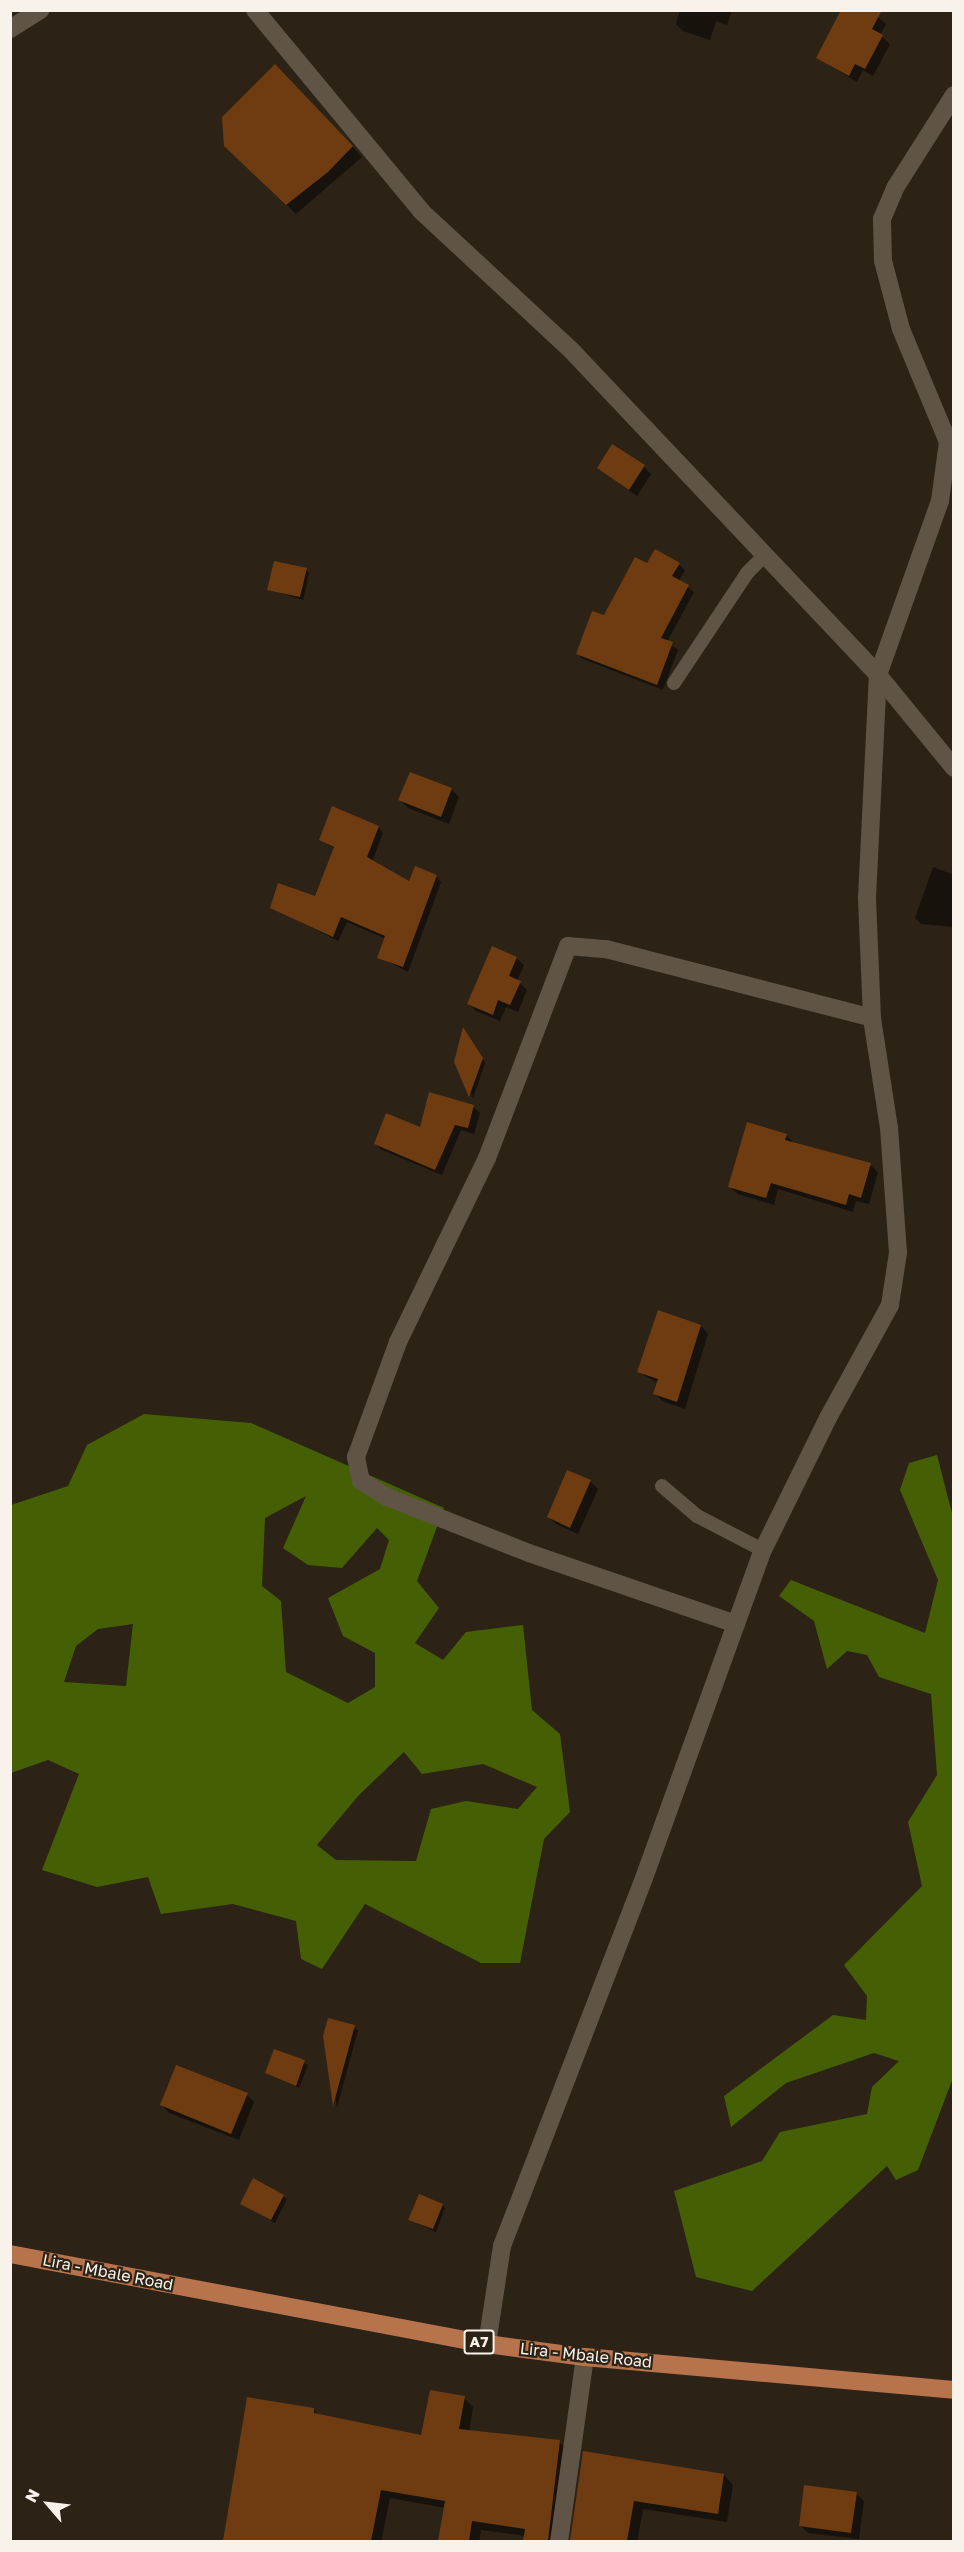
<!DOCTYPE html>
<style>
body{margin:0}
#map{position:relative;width:964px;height:2552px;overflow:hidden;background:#2c2216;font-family:"Golos Text",sans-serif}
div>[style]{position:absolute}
.forest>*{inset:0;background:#456004}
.shadow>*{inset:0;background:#0007}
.building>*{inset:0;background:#6f3c11}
.service>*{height:14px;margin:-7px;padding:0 7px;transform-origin:7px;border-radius:7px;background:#605447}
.minor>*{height:18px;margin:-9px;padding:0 9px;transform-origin:9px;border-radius:9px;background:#605447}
.primary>*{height:18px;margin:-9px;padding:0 9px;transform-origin:9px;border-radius:9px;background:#b6734c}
span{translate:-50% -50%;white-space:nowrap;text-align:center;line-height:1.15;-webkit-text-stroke:4.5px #2c2216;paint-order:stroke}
.shield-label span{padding:2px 4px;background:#2c2216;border:2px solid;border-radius:4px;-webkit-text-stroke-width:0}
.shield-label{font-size:15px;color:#f9f2ea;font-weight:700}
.street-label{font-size:16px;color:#f9f2ea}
.frame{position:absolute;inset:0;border:12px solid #f9f2ea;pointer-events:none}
.north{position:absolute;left:18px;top:2474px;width:60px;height:60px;-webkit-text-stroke:4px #2c2216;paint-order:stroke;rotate:298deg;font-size:16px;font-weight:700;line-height:24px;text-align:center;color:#f9f2ea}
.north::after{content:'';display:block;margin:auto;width:21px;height:27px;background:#f9f2ea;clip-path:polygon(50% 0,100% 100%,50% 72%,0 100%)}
</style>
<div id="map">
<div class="forest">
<i style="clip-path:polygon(evenodd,144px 1414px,251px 1423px,444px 1508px,417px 1581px,439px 1608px,415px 1643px,443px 1660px,466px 1632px,523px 1625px,532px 1710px,560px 1734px,570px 1812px,544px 1839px,520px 1963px,481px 1963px,365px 1904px,322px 1969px,301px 1959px,296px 1921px,233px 1904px,161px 1914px,148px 1877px,97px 1887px,42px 1870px,79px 1774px,48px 1760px,11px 1773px,11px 1505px,68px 1486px,87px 1445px,144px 1414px,306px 1496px,283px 1548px,308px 1565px,342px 1568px,377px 1528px,389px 1540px,380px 1569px,328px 1598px,343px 1636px,375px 1653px,375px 1687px,348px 1703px,286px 1672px,281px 1601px,262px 1586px,265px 1518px,306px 1496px,144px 1414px,133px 1624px,126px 1686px,64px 1682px,76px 1646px,98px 1629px,133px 1624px,144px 1414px,404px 1752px,422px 1774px,483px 1764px,537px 1787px,518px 1809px,466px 1801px,431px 1809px,416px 1861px,336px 1860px,317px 1845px,359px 1795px,404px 1752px)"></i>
<i style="clip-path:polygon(937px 1455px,954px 1521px,953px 2078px,918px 2170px,896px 2180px,887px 2166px,752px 2291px,696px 2277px,674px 2191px,762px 2161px,780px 2132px,867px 2114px,872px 2087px,899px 2061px,874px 2053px,786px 2083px,731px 2127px,724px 2096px,833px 2015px,866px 2020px,867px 1996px,844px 1965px,922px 1886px,908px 1822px,937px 1775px,931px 1694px,879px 1677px,867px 1655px,847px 1651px,827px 1669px,814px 1621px,779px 1596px,791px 1580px,925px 1633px,938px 1580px,900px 1490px,909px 1463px)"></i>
</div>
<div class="shadow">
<i style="clip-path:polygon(680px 10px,732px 10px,727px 25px,716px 21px,710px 40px,683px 31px,676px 24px)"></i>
<i style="clip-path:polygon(878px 17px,886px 24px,880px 35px,890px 44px,873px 76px,863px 70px,857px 82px,817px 58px)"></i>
<i style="clip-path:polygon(285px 75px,362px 157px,296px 214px,226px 145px)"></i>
<i style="clip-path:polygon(644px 467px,651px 474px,637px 496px,598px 468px)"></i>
<i style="clip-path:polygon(679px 564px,685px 570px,679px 581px,694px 592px,667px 642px,678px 650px,663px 690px,583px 659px,577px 653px,604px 617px)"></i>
<i style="clip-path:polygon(306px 569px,309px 573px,303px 600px,269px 589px)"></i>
<i style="clip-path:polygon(451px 789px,459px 797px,449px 824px,408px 808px,400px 800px)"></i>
<i style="clip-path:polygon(378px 827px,383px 833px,372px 862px,409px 883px,436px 876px,441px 882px,408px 972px,379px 957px,386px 939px,347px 922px,338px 941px,272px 907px,316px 898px,335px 849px,320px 840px)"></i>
<i style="clip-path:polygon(933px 867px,954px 875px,954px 927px,921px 924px,915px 918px)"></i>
<i style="clip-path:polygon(516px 958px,524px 965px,517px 981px,527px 990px,518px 1012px,506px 1007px,500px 1021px,476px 1011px,469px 1004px)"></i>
<i style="clip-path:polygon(466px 1033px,485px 1063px,473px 1098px,455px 1062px)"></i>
<i style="clip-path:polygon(473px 1107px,480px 1113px,474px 1134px,461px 1130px,442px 1175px,382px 1150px,375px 1144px)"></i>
<i style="clip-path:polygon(786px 1135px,794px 1143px,870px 1165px,878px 1172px,869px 1204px,856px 1201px,853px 1212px,778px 1189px,774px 1205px,738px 1194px,730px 1187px)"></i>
<i style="clip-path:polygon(701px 1326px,708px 1334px,685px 1409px,662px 1401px,654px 1393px,658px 1383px,638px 1372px)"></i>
<i style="clip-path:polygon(590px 1481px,598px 1489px,578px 1534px,556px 1524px,549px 1517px)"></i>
<i style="clip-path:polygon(329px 2020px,358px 2030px,337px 2108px,325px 2036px)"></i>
<i style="clip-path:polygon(275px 2051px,308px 2065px,299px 2088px,267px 2073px)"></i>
<i style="clip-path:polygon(247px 2095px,254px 2102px,239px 2140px,169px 2113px,162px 2105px)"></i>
<i style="clip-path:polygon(254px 2180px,287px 2199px,275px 2223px,242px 2204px)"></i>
<i style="clip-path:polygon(442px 2205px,445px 2208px,436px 2232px,410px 2220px)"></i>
<i style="clip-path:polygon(464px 2398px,473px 2407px,469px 2432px,559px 2442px,568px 2451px,558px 2542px,525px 2542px,526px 2536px,481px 2530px,479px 2542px,439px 2542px,445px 2508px,390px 2498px,381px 2542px,225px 2542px,248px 2399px,314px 2410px,320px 2416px,422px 2437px)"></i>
<i style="clip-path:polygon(584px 2453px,724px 2475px,733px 2485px,727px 2522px,643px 2509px,637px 2542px,572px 2542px)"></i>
<i style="clip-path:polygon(856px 2493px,864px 2501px,859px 2539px,808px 2533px,800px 2525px)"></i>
</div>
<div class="building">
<i style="clip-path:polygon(841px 10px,882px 10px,872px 29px,883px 35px,865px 69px,855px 64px,849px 76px,816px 58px)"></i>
<i style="clip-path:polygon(275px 64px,353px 146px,328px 172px,286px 205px,224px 146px,222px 117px)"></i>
<i style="clip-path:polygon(612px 444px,645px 465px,629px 490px,597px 468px)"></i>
<i style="clip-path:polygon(655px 549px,680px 563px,672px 576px,689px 585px,661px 638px,673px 642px,657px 685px,576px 654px,592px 611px,604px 615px,635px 557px,647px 563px)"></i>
<i style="clip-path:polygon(274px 561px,307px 568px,300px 597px,267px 590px)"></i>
<i style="clip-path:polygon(410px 772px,452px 788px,441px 817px,398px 800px)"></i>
<i style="clip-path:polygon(332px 806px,379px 826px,367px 857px,409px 881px,415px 866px,437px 875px,403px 967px,377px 958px,385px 936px,341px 917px,333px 937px,270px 908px,278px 883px,315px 896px,334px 847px,319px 840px)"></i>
<i style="clip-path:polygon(492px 946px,517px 957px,509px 976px,521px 981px,510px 1005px,498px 1000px,493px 1015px,467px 1004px)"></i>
<i style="clip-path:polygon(463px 1027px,483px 1058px,469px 1097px,454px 1062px)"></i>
<i style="clip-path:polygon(429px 1092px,474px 1105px,468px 1128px,455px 1125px,435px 1170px,374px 1144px,386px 1113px,420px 1127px)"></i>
<i style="clip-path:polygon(747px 1122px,787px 1134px,785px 1140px,871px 1163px,861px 1198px,849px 1194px,846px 1205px,771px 1183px,766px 1198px,728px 1187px)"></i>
<i style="clip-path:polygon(658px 1310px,701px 1325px,677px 1402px,653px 1394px,658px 1379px,637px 1372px)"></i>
<i style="clip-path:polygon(567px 1470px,591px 1480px,570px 1528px,547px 1517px)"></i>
<i style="clip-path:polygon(328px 2018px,355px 2025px,333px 2106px,323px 2036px)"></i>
<i style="clip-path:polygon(274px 2049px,305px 2060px,296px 2086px,265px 2073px)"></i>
<i style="clip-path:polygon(176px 2065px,248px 2093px,231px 2134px,160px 2105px)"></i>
<i style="clip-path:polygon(253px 2178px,284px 2195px,271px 2220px,240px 2204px)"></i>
<i style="clip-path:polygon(419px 2194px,443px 2204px,433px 2229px,408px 2220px)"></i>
<i style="clip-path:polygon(430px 2390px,465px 2396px,459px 2429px,560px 2440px,548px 2541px,523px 2541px,525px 2529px,472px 2521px,469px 2541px,438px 2541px,445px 2501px,381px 2490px,371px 2541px,223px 2541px,247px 2397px,314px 2408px,314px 2413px,421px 2435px)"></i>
<i style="clip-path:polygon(583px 2451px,724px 2474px,718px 2514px,634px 2501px,627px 2541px,570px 2541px)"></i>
<i style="clip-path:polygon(804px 2485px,857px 2492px,851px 2533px,799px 2526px)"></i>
</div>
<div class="service">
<i style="left:674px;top:683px;width:132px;rotate:-56.4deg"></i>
<i style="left:747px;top:573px;width:23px;rotate:-45deg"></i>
<i style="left:662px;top:1486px;width:46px;rotate:40.6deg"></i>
<i style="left:697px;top:1516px;width:74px;rotate:27.3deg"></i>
</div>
<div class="minor">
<i style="left:255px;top:10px;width:261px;rotate:50.4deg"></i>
<i style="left:421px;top:211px;width:205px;rotate:42.8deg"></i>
<i style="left:571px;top:350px;width:447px;rotate:46.6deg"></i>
<i style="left:878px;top:675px;width:120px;rotate:50.7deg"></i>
<i style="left:10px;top:29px;width:36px;rotate:-32deg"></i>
<i style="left:948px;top:442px;width:122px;rotate:-112.6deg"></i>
<i style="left:901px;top:329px;width:70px;rotate:-104.8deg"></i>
<i style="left:883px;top:261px;width:42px;rotate:-91.4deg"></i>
<i style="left:882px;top:219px;width:34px;rotate:-67deg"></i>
<i style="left:895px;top:188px;width:110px;rotate:-57.6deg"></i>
<i style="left:736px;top:1624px;width:219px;rotate:-161.1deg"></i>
<i style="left:529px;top:1553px;width:153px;rotate:-158.5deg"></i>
<i style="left:387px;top:1497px;width:31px;rotate:-148deg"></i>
<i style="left:361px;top:1481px;width:25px;rotate:-102deg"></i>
<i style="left:356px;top:1457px;width:122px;rotate:-69.9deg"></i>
<i style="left:398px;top:1342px;width:204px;rotate:-64.2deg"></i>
<i style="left:487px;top:1158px;width:227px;rotate:-69.1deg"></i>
<i style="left:568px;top:946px;width:38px;rotate:5deg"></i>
<i style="left:606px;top:949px;width:275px;rotate:14.5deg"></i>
<i style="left:487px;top:2344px;width:99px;rotate:-81.3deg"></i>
<i style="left:502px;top:2246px;width:394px;rotate:-68.9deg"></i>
<i style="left:644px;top:1878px;width:349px;rotate:-70.1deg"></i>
<i style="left:763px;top:1550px;width:147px;rotate:-63.8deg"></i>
<i style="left:828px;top:1418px;width:129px;rotate:-61.2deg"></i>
<i style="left:890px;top:1305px;width:53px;rotate:-81.3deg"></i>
<i style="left:898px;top:1253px;width:125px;rotate:-94.1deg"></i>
<i style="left:889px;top:1128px;width:111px;rotate:-98.8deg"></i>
<i style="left:872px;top:1018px;width:120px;rotate:-92.4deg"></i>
<i style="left:867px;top:898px;width:223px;rotate:-87.2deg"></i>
<i style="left:878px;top:675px;width:185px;rotate:-70.4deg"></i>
<i style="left:940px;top:501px;width:60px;rotate:-82.3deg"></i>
<i style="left:948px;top:442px;width:9px;rotate:-49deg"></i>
<i style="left:559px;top:2542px;width:187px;rotate:-82deg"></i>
</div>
<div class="primary">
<i style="left:10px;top:2254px;width:485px;rotate:10.7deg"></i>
<i style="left:487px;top:2344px;width:99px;rotate:7.6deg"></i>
<i style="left:585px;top:2357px;width:370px;rotate:5.1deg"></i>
</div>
<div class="shield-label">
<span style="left:479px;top:2342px">A7</span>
</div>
<div class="street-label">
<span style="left:108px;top:2272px;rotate:11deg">Lira - Mbale Road</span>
<span style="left:586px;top:2355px;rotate:6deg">Lira - Mbale Road</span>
</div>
<div class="frame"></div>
<div class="north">N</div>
</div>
